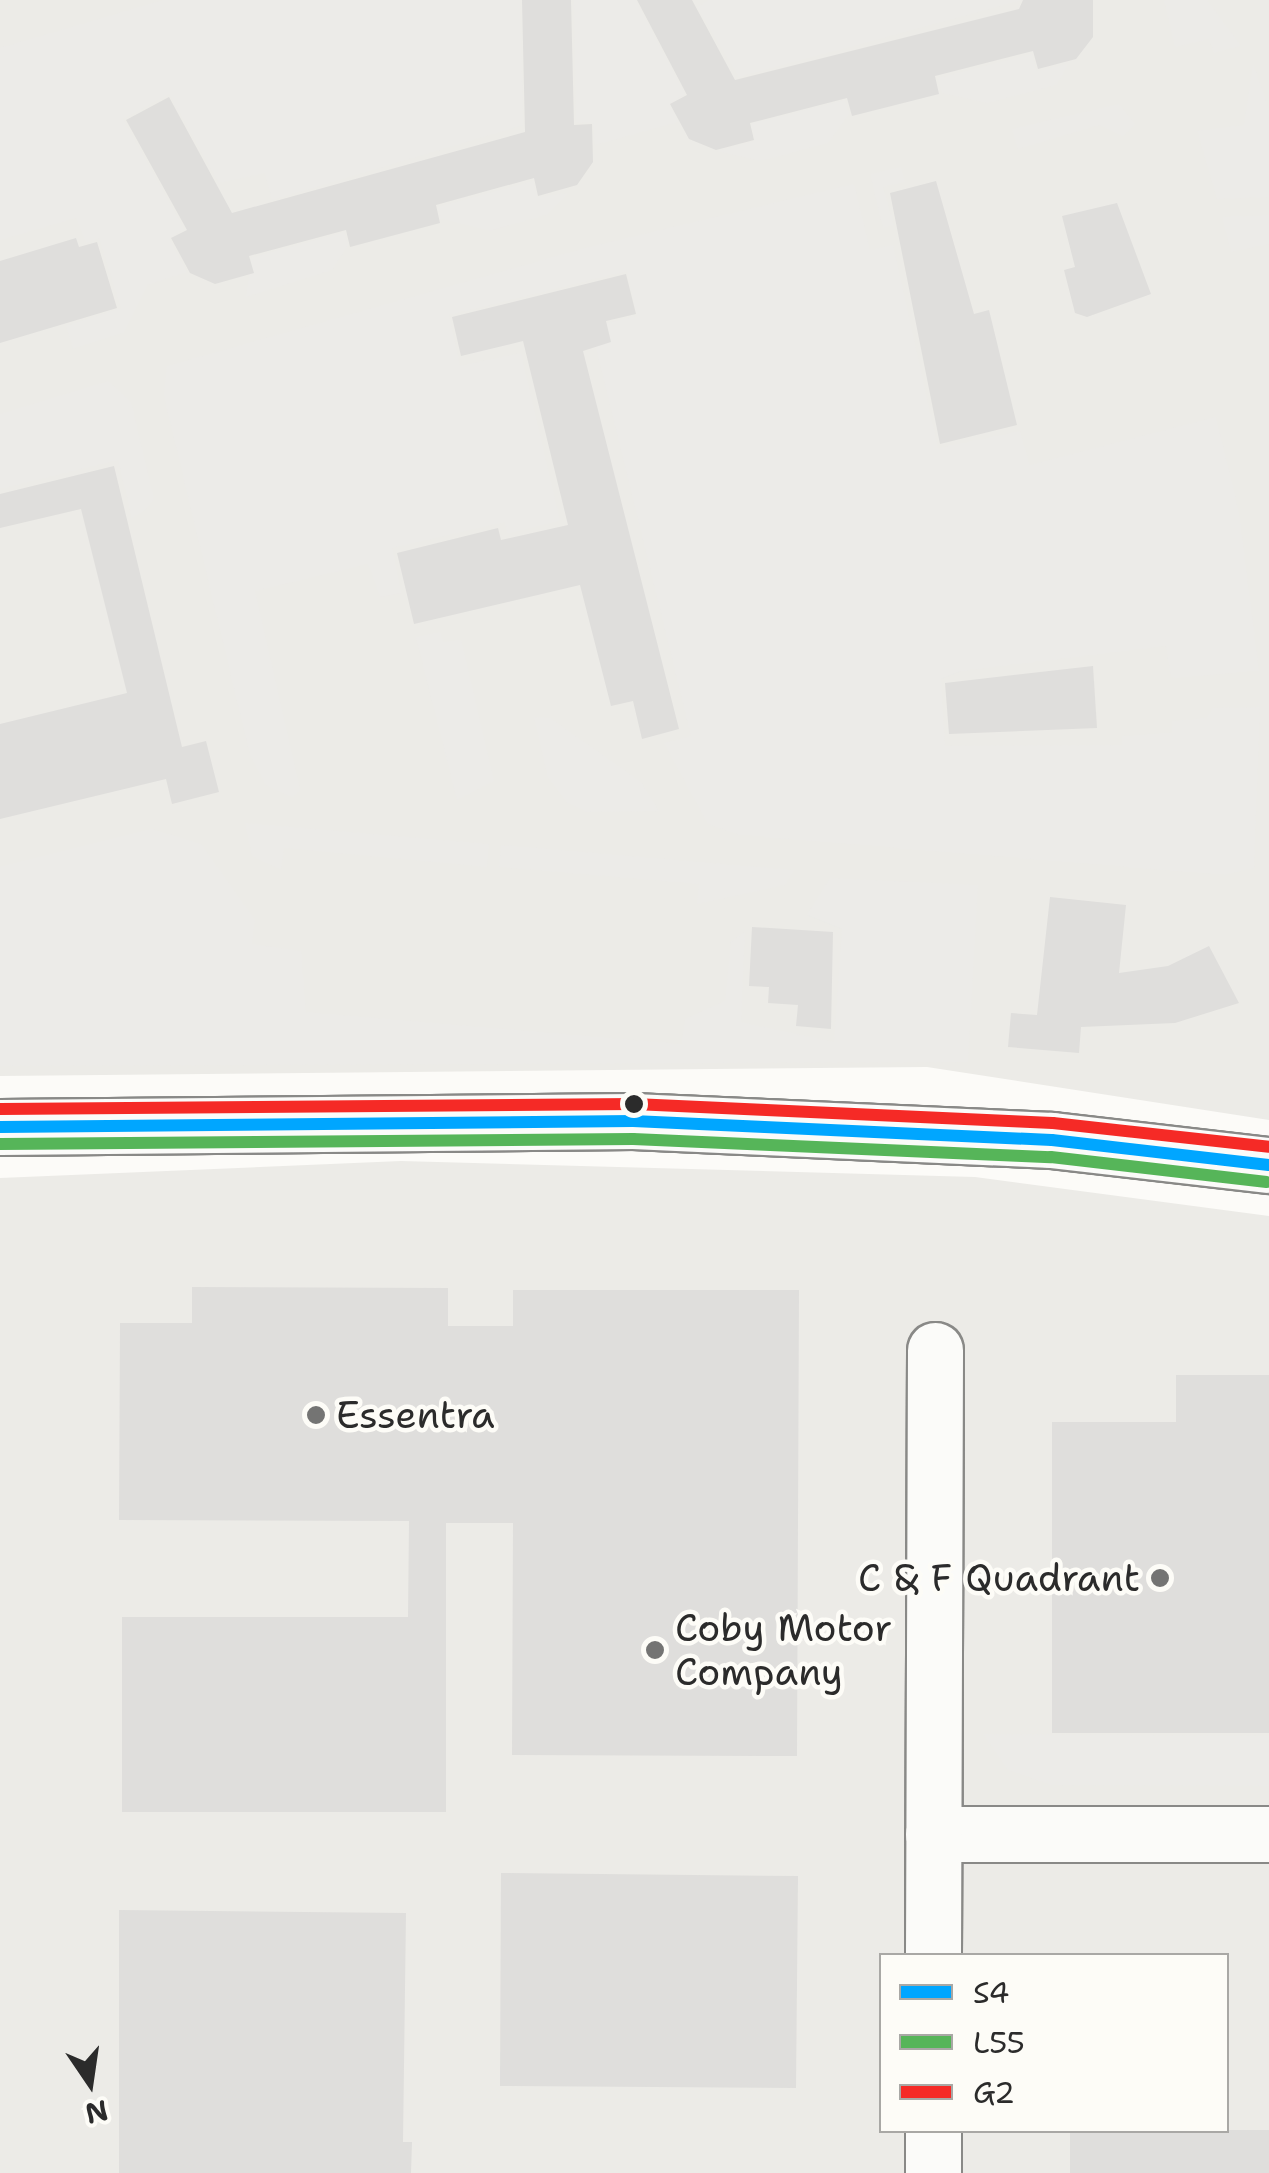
<!DOCTYPE html>
<style>
body{margin:0}
#map{position:relative;width:1269px;height:2173px;overflow:hidden;background:#fcfbf8;font-family:"Shantell Sans",sans-serif}
div>[style]{position:absolute}
.built>*{inset:0;background:#ecebe7}
.green>*{inset:0;background:#ecebe8}
.building>*{inset:0;background:#dfdedc}
.roads{filter:drop-shadow(2px 0 #898987) drop-shadow(-2px 0 #898987) drop-shadow(0 2px #898987) drop-shadow(0 -2px #898987)}
.minor>*{height:55px;margin:-27.5px;padding:0 27.5px;transform-origin:27.5px;border-radius:27.5px;background:#fbfbf9}
.major>*{height:55px;margin:-27.5px;padding:0 27.5px;transform-origin:27.5px;border-radius:27.5px;background:#fbfbf9}
.bus-1>*{height:12px;margin:-6px;padding:0 6px;transform-origin:6px;border-radius:6px;background:#00a6ff}
.bus-2>*{height:12px;margin:-6px;padding:0 6px;transform-origin:6px;border-radius:6px;background:#56b559}
.bus-3>*{height:12px;margin:-6px;padding:0 6px;transform-origin:6px;border-radius:6px;background:#f52a26}
.dots>*{width:28px;height:28px;translate:-50% -50%;box-sizing:border-box;border:5px solid #fdfcf7;border-radius:50%}
span{translate:-50% -50%;white-space:nowrap;text-align:center;line-height:1.15;-webkit-text-stroke:9px #fdfcf7;paint-order:stroke}
.poi-label{font-size:38px;color:#2b2b2b}
.left{translate:0 -50%;text-align:left}
.right{translate:-100% -50%;text-align:right}
.legend{position:absolute;left:879px;top:1953px;width:350px;height:180px;box-sizing:border-box;background:#fdfcf7;border:2px solid #a9a8a5;margin:0;padding:12px 18px;list-style:none;font-size:30px;color:#2b2b2b}
.legend li{display:flex;align-items:center;gap:20px;height:50px}
.legend b{width:50px;border:2px solid #a9a8a5}
.north{position:absolute;left:40px;top:2033px;width:100px;height:100px;-webkit-text-stroke:8px #fdfcf7;paint-order:stroke;rotate:167deg;font-size:28px;font-weight:700;line-height:40px;text-align:center;color:#2b2b2b}
.north::after{content:'';display:block;margin:auto;width:35px;height:45px;background:#2b2b2b;clip-path:polygon(50% 0,100% 100%,50% 72%,0 100%)}
</style>
<div id="map">
<div class="built">
<i style="clip-path:polygon(0 0,1269px 0,1269px 1120px,927px 1067px,0 1076px)"></i>
<i style="clip-path:polygon(evenodd,401px 1161px,975px 1177px,1269px 1216px,1269px 2173px,0 2173px,0 1178px,401px 1161px,882px 1956px,1226px 1956px,1226px 2130px,882px 2130px,882px 1956px)"></i>
</div>
<div class="green">
<i style="clip-path:polygon(163px 0,520px 0,523px 125px,272px 200px,265px 173px,219px 183px,169px 94px,123px 119px,184px 229px,169px 239px,187px 272px,147px 285px,123px 333px,73px 349px,66px 326px,121px 308px,99px 238px,86px 243px,76px 218px,0 240px,0 48px)"></i>
<i style="clip-path:polygon(574px 0,636px 0,685px 94px,669px 104px,678px 122px,595px 145px,593px 123px,576px 122px)"></i>
<i style="clip-path:polygon(710px 0,1022px 0,739px 77px,697px 7px)"></i>
<i style="clip-path:polygon(1164px 0,1207px 0,1241px 46px,1214px 53px,1209px 39px,1175px 47px)"></i>
<i style="clip-path:polygon(1032px 54px,1037px 71px,1068px 64px,1057px 85px,987px 103px,942px 93px,938px 78px)"></i>
<i style="clip-path:polygon(1253px 64px,1269px 109px,1269px 197px,1217px 199px,1197px 131px,1244px 125px)"></i>
<i style="clip-path:polygon(845px 100px,849px 114px,828px 143px,761px 161px,716px 151px,755px 141px,751px 124px)"></i>
<i style="clip-path:polygon(1119px 104px,1135px 124px,1123px 137px,1099px 125px,1018px 149px,1012px 129px)"></i>
<i style="clip-path:polygon(901px 167px,905px 182px,883px 187px,894px 225px,883px 228px,870px 174px)"></i>
<i style="clip-path:polygon(533px 181px,537px 197px,568px 193px,546px 215px,489px 231px,441px 219px,438px 207px)"></i>
<i style="clip-path:polygon(854px 184px,870px 250px,893px 245px,938px 448px,1020px 431px,1030px 465px,1216px 417px,1239px 513px,1259px 671px,1171px 678px,1166px 646px,961px 671px,941px 679px,945px 746px,1122px 745px,1122px 736px,1172px 732px,1172px 721px,1207px 718px,1213px 708px,1260px 707px,1254px 868px,1224px 875px,740px 835px,708px 824px,664px 743px,691px 736px,591px 327px,637px 316px,627px 271px,449px 315px,460px 366px,521px 353px,560px 521px,508px 534px,505px 522px,392px 548px,401px 593px,380px 597px,368px 564px,255px 591px,300px 789px,293px 798px,266px 785px,250px 755px,164px 396px,167px 366px,589px 247px)"></i>
<i style="clip-path:polygon(1269px 215px,1269px 244px,1231px 252px,1222px 217px)"></i>
<i style="clip-path:polygon(344px 232px,348px 245px,332px 270px,246px 297px,251px 258px)"></i>
<i style="clip-path:polygon(108px 381px,131px 402px,154px 499px,145px 510px,132px 518px,118px 460px,0 489px,0 414px)"></i>
<i style="clip-path:polygon(440px 632px,443px 642px,461px 639px,494px 781px,457px 800px,416px 637px)"></i>
<i style="clip-path:polygon(534px 717px,550px 718px,641px 782px,659px 811px,587px 812px,566px 802px,548px 778px)"></i>
<i style="clip-path:polygon(245px 823px,489px 844px,487px 867px,284px 848px,281px 870px,252px 856px)"></i>
<i style="clip-path:polygon(152px 829px,201px 844px,255px 920px,252px 944px,301px 951px,306px 1012px,681px 1044px,685px 1019px,725px 1001px,731px 942px,745px 932px,741px 1022px,834px 1042px,842px 929px,807px 915px,830px 878px,978px 885px,968px 1062px,0 1066px,0 867px)"></i>
<i style="clip-path:polygon(501px 845px,794px 870px,785px 885px,697px 904px,699px 884px,499px 867px)"></i>
<i style="clip-path:polygon(983px 1734px,1269px 1736px,1269px 1786px,1052px 1785px,1008px 1770px)"></i>
</div>
<div class="building">
<i style="clip-path:polygon(522px 0,571px 0,574px 125px,592px 124px,593px 162px,577px 185px,538px 196px,534px 178px,436px 205px,440px 223px,350px 247px,346px 230px,249px 256px,254px 273px,215px 284px,190px 273px,171px 238px,187px 230px,126px 120px,169px 97px,232px 213px,525px 132px)"></i>
<i style="clip-path:polygon(637px 0,692px 0,735px 80px,1019px 9px,1023px 0,1093px 0,1093px 37px,1076px 59px,1038px 69px,1033px 51px,935px 76px,939px 94px,852px 116px,847px 98px,750px 123px,754px 140px,716px 150px,689px 139px,670px 104px,687px 95px)"></i>
<i style="clip-path:polygon(936px 181px,974px 314px,989px 310px,1017px 425px,940px 444px,890px 193px)"></i>
<i style="clip-path:polygon(1117px 203px,1151px 294px,1087px 317px,1075px 313px,1064px 270px,1075px 267px,1062px 216px)"></i>
<i style="clip-path:polygon(76px 238px,79px 247px,97px 242px,117px 308px,0 343px,0 261px)"></i>
<i style="clip-path:polygon(626px 274px,636px 314px,606px 321px,611px 342px,583px 351px,679px 729px,642px 739px,633px 701px,611px 706px,580px 585px,414px 624px,397px 553px,498px 528px,501px 540px,568px 525px,523px 341px,461px 356px,452px 317px)"></i>
<i style="clip-path:polygon(114px 466px,182px 747px,206px 741px,219px 792px,172px 804px,166px 779px,0 819px,0 724px,127px 693px,81px 509px,0 528px,0 494px)"></i>
<i style="clip-path:polygon(1093px 666px,1097px 728px,949px 734px,945px 683px)"></i>
<i style="clip-path:polygon(1050px 897px,1126px 905px,1119px 973px,1168px 966px,1209px 946px,1239px 1003px,1175px 1023px,1081px 1027px,1079px 1053px,1008px 1047px,1011px 1013px,1037px 1015px)"></i>
<i style="clip-path:polygon(752px 927px,833px 932px,831px 1029px,796px 1026px,798px 1005px,768px 1003px,769px 987px,749px 986px)"></i>
<i style="clip-path:polygon(192px 1287px,448px 1288px,448px 1326px,513px 1326px,513px 1290px,799px 1290px,797px 1756px,512px 1755px,513px 1523px,446px 1523px,446px 1812px,122px 1812px,122px 1617px,408px 1617px,409px 1521px,119px 1520px,120px 1323px,192px 1323px)"></i>
<i style="clip-path:polygon(1176px 1375px,1269px 1375px,1269px 1733px,1052px 1733px,1052px 1422px,1176px 1422px)"></i>
<i style="clip-path:polygon(501px 1873px,798px 1876px,796px 2088px,500px 2086px)"></i>
<i style="clip-path:polygon(119px 1910px,406px 1913px,403px 2142px,412px 2142px,411px 2173px,119px 2173px)"></i>
<i style="clip-path:polygon(1070px 2130px,1269px 2130px,1269px 2173px,1070px 2173px)"></i>
</div>
<div class="roads">
<div class="minor">
<i style="left:933px;top:1834px;width:336px"></i>
<i style="left:933px;top:1956px;width:606px;rotate:-89.81deg"></i>
<i style="left:933px;top:2173px;width:43px;rotate:-90deg"></i>
</div>
<div class="major">
<i style="left:0;top:1127px;width:633px;rotate:-0.54deg"></i>
<i style="left:633px;top:1121px;width:419px;rotate:2.6deg"></i>
<i style="left:1052px;top:1140px;width:218px;rotate:6.6deg"></i>
</div>
</div>
<div class="bus-1">
<i style="left:0;top:1127px;width:633px;rotate:-0.54deg"></i>
<i style="left:633px;top:1121px;width:419px;rotate:2.6deg"></i>
<i style="left:1052px;top:1140px;width:218px;rotate:6.6deg"></i>
</div>
<div class="bus-2">
<i style="left:0;top:1144px;width:633px;rotate:-0.45deg"></i>
<i style="left:633px;top:1139px;width:418px;rotate:2.5deg"></i>
<i style="left:1051px;top:1157px;width:217px;rotate:6.6deg"></i>
</div>
<div class="bus-3">
<i style="left:0;top:1109px;width:634px;rotate:-0.45deg"></i>
<i style="left:634px;top:1104px;width:419px;rotate:2.6deg"></i>
<i style="left:1053px;top:1123px;width:217px;rotate:6.3deg"></i>
</div>
<div class="dots">
<i style="left:634px;top:1104px;background:#2b2b2b"></i>
<i style="left:316px;top:1415px;background:#747473"></i>
<i style="left:1160px;top:1578px;background:#747473"></i>
<i style="left:655px;top:1650px;background:#747473"></i>
</div>
<div class="poi-label">
<span class="left" style="left:336px;top:1415px">Essentra</span>
<span class="right" style="left:1140px;top:1578px">C &amp; F Quadrant</span>
<span class="left" style="left:675px;top:1650px">Coby Motor<br>Company</span>
</div>
<ul class="legend">
<li><b style="height:12px;background:#00a6ff"></b>S4</li>
<li><b style="height:12px;background:#56b559"></b>L55</li>
<li><b style="height:12px;background:#f52a26"></b>G2</li>
</ul>
<div class="north">N</div>
</div>
